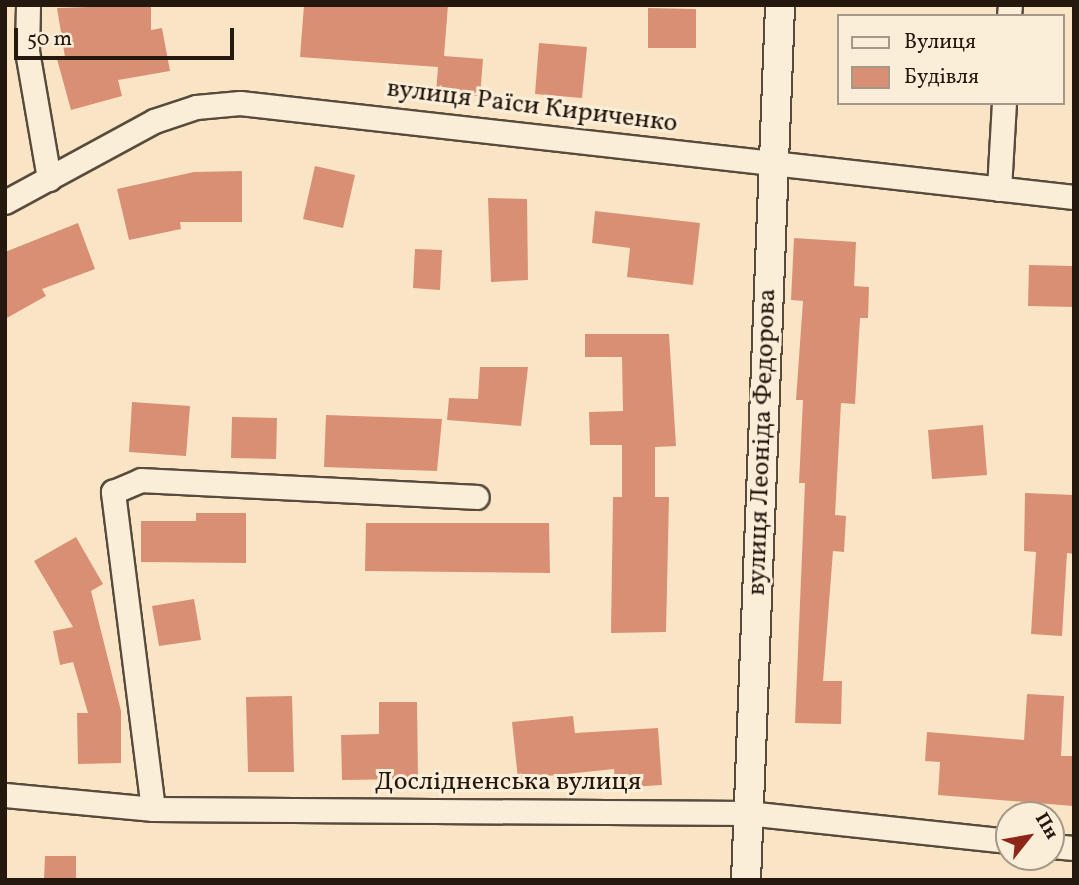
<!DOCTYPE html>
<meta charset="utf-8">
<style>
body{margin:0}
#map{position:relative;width:1079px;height:885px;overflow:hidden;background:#f9e5c5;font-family:Vollkorn,serif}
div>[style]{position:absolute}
.building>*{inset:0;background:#d98f73}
.roads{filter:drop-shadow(2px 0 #594b3c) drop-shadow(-2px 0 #594b3c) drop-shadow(0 2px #594b3c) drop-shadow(0 -2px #594b3c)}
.minor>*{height:23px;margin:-11.5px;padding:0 11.5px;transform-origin:11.5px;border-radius:11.5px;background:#fbeed9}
.tertiary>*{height:28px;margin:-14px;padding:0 14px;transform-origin:14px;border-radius:14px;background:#fbeed9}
span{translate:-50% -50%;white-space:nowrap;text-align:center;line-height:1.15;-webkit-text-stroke:6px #fbeed9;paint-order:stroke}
.street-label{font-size:26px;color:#24180f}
.frame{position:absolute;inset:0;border:7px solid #24180f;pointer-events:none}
.legend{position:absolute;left:837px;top:14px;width:228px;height:91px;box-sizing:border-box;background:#fbeed9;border:2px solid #a59888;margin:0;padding:9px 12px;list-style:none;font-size:21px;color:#24180f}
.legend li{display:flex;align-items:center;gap:14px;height:35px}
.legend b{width:35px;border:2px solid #a59888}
.north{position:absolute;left:995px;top:801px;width:70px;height:70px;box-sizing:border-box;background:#fbeed9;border:2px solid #a59888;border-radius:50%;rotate:59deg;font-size:19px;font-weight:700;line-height:28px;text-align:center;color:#24180f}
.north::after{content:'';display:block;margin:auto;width:24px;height:32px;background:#8f2418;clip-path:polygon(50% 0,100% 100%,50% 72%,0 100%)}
.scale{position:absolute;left:14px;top:28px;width:220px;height:32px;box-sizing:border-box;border:4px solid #24180f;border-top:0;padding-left:9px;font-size:21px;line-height:24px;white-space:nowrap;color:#24180f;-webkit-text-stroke:5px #fbeed9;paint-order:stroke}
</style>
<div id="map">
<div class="building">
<i style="clip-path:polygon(151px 5px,151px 30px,162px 28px,170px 71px,118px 80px,122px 96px,71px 110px,57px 59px,65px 57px,57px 8px)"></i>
<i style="clip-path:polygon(304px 5px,448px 5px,444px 56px,483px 59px,480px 96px,436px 93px,438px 67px,300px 57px)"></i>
<i style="clip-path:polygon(648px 8px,696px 9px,696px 48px,648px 48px)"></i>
<i style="clip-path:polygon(539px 43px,587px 47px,582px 98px,535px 94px)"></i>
<i style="clip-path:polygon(315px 166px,355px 175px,343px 228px,303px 219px)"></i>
<i style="clip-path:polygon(242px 171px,242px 222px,180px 222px,181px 229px,129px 240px,117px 189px,194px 172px)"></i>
<i style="clip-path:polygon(488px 198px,527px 199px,528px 280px,491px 282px)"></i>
<i style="clip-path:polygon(595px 211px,700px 223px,693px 285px,627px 277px,630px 248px,592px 243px)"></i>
<i style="clip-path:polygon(78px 223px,95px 269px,42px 289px,46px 296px,5px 319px,5px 252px)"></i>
<i style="clip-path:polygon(794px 238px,856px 242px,854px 286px,869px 287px,868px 318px,860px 318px,855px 404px,841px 403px,835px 515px,846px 516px,844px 552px,833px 551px,823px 681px,842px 681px,841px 724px,795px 723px,805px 483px,799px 483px,803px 400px,796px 400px,803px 301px,791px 300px)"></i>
<i style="clip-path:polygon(415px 249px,442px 250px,440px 290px,413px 288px)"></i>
<i style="clip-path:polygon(1029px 265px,1074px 266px,1074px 307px,1028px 306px)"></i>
<i style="clip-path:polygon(585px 334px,669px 334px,676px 446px,655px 447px,655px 497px,669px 497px,666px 632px,611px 633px,613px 497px,622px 497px,622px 445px,590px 445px,589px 412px,623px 411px,622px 357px,585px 357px)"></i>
<i style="clip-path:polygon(480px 367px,528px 367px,521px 426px,447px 420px,449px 398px,478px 399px)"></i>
<i style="clip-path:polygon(132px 402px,190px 406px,186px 456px,129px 452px)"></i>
<i style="clip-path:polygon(326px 415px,442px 419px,437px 471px,324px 467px)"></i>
<i style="clip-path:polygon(232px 417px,277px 418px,276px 459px,231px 458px)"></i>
<i style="clip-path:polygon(983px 425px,987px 475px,932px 479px,928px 430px)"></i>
<i style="clip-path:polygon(1025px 493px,1074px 495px,1074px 554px,1067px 553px,1062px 636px,1031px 634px,1036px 552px,1024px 551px)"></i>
<i style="clip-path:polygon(196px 513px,246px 513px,246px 563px,141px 562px,141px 521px,196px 521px)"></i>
<i style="clip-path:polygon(366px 523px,549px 523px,550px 573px,365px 571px)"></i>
<i style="clip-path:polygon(76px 537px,103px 584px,91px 591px,121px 711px,121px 763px,78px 764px,77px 713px,88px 713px,73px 662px,60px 665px,53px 631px,73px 627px,34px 561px)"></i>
<i style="clip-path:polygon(194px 599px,201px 640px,159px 646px,152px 606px)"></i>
<i style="clip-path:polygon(1027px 694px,1064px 696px,1061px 756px,1074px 756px,1073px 806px,938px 795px,940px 762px,925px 761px,927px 732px,1024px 740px)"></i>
<i style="clip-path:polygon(292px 696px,294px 772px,248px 772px,246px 697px)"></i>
<i style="clip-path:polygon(379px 702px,417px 702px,418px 779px,342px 780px,341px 735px,379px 734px)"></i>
<i style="clip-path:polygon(573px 716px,575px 733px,658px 728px,662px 785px,615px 788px,614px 769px,518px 779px,512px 722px)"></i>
<i style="clip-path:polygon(45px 856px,76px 856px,76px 880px,44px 880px)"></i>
</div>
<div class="roads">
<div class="minor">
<i style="left:28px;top:5px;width:46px;rotate:91.2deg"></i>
<i style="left:27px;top:51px;width:130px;rotate:80.2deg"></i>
<i style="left:1009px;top:16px;width:11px;rotate:-85deg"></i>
<i style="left:999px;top:189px;width:86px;rotate:-86.7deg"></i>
<i style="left:5px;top:202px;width:170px;rotate:-28.5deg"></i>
<i style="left:154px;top:121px;width:44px;rotate:-18.4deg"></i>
<i style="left:196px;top:107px;width:44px;rotate:-5.2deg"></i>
<i style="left:240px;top:103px;width:839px;rotate:6.43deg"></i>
<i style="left:5px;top:795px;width:149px;rotate:5.4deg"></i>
<i style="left:153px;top:809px;width:594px;rotate:0.39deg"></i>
<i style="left:747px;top:813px;width:263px;rotate:6.1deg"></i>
<i style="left:153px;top:809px;width:320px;rotate:-97.2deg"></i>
<i style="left:113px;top:492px;width:30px;rotate:-23deg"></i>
<i style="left:141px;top:480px;width:336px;rotate:2.9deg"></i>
<i style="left:1051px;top:846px;width:23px;rotate:5deg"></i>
</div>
<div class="tertiary">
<i style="left:746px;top:880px;width:876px;rotate:-87.77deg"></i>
</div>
</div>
<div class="street-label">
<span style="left:532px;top:107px;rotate:7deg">вулиця Раїси Кириченко</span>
<span style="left:763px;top:442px;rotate:-88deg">вулиця Леоніда Федорова</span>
<span style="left:508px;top:783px">Дослідненська вулиця</span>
</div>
<div class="frame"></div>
<ul class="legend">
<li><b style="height:9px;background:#fbeed9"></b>Вулиця</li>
<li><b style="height:19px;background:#d98f73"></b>Будівля</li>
</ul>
<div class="north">Пн</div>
<div class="scale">50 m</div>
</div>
